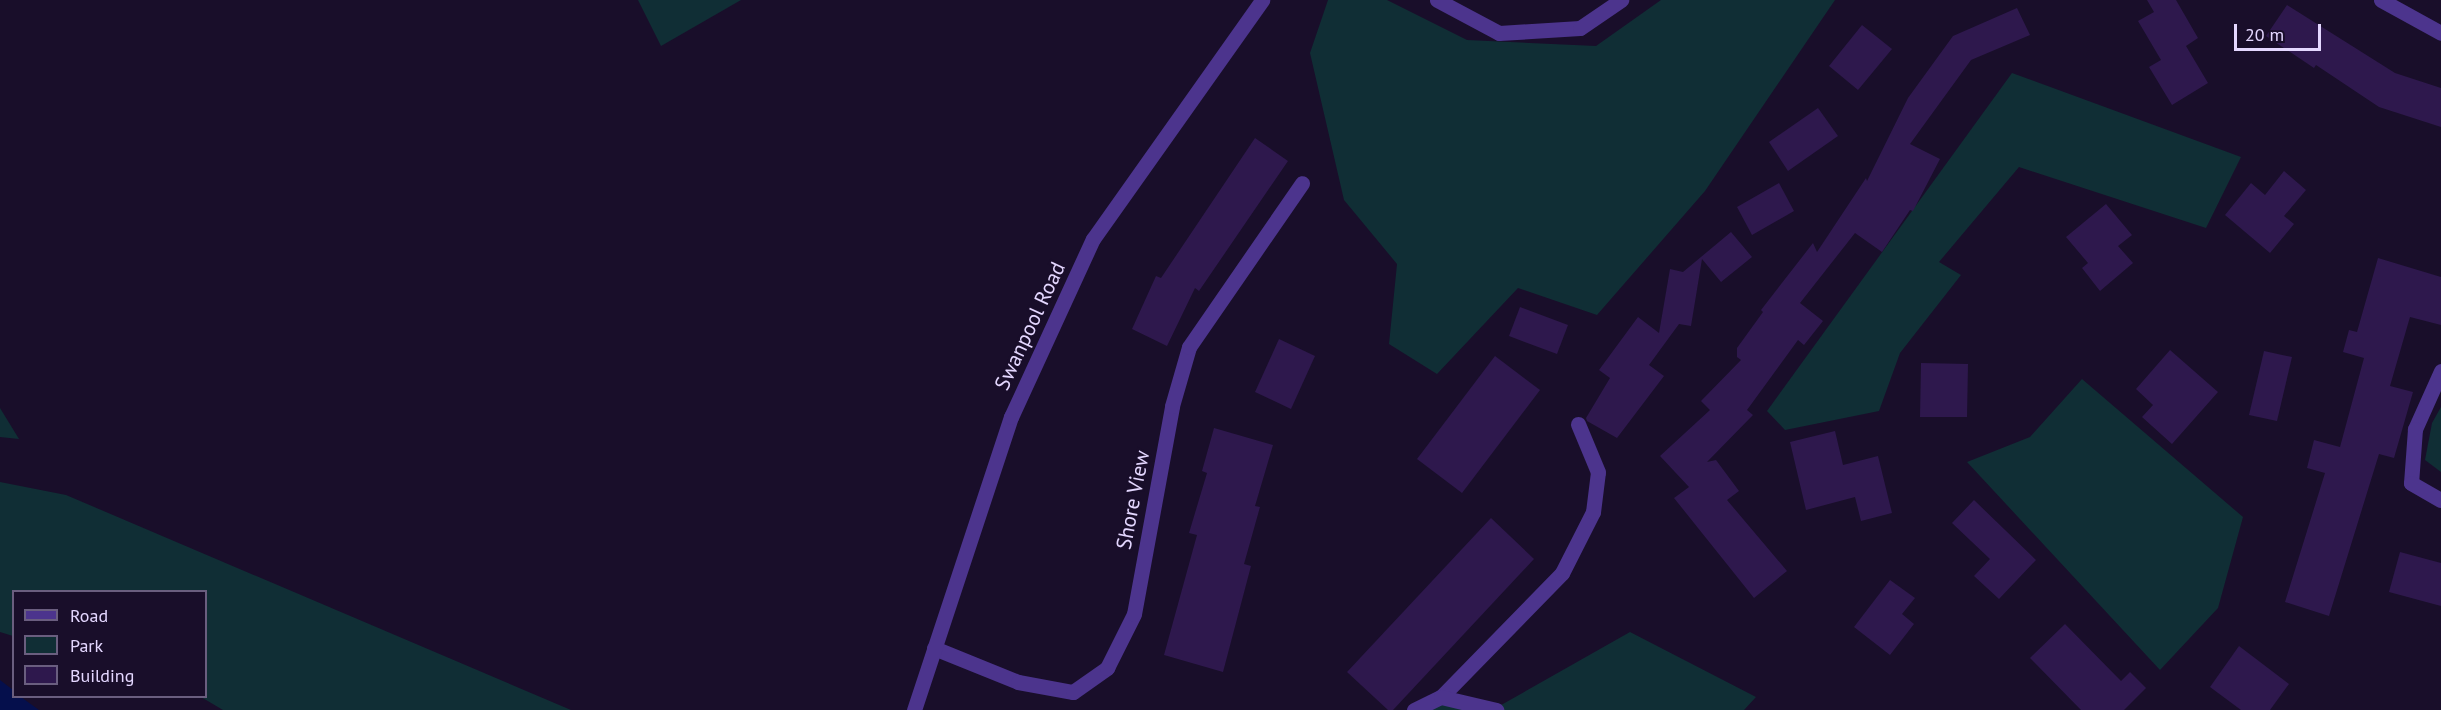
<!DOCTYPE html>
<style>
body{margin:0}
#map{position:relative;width:2441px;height:710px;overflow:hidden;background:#190e2a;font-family:"PT Sans",sans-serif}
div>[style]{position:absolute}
.green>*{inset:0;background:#102e35}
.water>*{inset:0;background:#050f4c}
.building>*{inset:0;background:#2e184d}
.minor>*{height:15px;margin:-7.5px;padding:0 7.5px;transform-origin:7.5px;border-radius:7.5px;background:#4c348d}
.tertiary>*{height:15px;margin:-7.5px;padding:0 7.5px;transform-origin:7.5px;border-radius:7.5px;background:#4c348d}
span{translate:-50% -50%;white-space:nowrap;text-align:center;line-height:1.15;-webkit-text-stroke:4.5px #190e2a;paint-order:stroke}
.street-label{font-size:21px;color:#e4d7ff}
.legend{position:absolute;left:12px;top:590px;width:195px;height:108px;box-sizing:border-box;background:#190e2a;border:2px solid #6a5e7f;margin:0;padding:8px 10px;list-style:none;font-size:18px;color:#e4d7ff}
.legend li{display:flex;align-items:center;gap:12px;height:30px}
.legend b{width:30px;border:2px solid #6a5e7f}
.scale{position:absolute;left:2234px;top:24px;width:87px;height:27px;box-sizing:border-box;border:3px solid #e4d7ff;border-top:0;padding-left:8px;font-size:18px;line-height:21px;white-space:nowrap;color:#e4d7ff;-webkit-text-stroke:4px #190e2a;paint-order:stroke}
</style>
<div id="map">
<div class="green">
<i style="clip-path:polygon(638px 0,741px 0,661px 46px)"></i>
<i style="clip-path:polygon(1328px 0,1387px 0,1467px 40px,1596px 46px,1661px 0,1835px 0,1705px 191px,1597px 315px,1518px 288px,1437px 374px,1389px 344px,1397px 264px,1344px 200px,1310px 53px)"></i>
<i style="clip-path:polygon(2012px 73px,2241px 157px,2206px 228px,2019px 167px,1939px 262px,1961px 275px,1900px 353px,1879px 411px,1785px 430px,1767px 411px)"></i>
<i style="clip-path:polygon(2082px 379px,2243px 517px,2218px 608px,2160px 670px,1967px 462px,2030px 437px)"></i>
<i style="clip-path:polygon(2441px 407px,2441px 472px,2425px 460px,2432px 423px)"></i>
<i style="clip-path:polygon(0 408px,19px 439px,0 437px)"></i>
<i style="clip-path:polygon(0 482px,66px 495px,571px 710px,223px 710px,201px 697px,206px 696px,206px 592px,14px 592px,13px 636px,0 632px)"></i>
<i style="clip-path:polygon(1630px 632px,1756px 697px,1744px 710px,1414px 710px,1441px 697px,1494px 709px)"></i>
</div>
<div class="water">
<i style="clip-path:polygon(0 680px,13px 690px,14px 696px,21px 697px,39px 710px,0 710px)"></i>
</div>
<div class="building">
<i style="clip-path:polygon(2147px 0,2176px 0,2198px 38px,2186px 46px,2208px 83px,2172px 105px,2149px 67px,2161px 60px,2138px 21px,2154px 12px)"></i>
<i style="clip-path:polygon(2287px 5px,2395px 73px,2441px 88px,2441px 127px,2379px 107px,2316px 65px,2314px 68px,2266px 36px)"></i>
<i style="clip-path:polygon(2017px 8px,2030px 35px,1971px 60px,1910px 144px,1940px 159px,1913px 211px,1910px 210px,1882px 252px,1855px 233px,1800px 303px,1823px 321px,1804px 345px,1798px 340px,1747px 410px,1753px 415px,1707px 462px,1716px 460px,1739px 491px,1727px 500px,1787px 571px,1754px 598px,1674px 498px,1689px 487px,1660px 456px,1710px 410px,1701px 401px,1741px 360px,1737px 357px,1737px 348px,1763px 312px,1761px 310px,1813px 243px,1817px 252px,1866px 178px,1867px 181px,1908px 98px,1953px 36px)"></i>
<i style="clip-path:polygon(1862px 25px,1892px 49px,1858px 90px,1829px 66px)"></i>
<i style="clip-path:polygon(1818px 108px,1838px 136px,1788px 171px,1769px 142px)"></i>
<i style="clip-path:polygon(1255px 138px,1288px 161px,1199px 291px,1195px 288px,1167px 346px,1132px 329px,1156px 276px,1161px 278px)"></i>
<i style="clip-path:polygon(2284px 171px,2306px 190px,2284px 216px,2294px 224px,2270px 253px,2225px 215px,2251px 183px,2265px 195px)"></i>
<i style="clip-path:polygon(1779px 183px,1794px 211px,1752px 235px,1737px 207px)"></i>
<i style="clip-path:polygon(2106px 204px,2132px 235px,2118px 246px,2133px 263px,2100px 291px,2082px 268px,2088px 263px,2066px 237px)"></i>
<i style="clip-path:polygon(1731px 232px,1752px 257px,1721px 282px,1702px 259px,1691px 326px,1679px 324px,1649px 365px,1664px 376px,1617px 438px,1587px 421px,1586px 418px,1610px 378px,1599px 370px,1638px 317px,1659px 333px,1670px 269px,1683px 272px)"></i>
<i style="clip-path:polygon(2378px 258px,2441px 277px,2441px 325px,2410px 317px,2390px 386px,2413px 392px,2394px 458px,2379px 454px,2329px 616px,2285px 602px,2325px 473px,2307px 468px,2314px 440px,2340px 447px,2364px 358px,2343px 352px,2349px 330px,2357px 332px)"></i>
<i style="clip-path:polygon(1520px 307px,1568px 325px,1557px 354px,1509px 336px)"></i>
<i style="clip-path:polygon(1279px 339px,1315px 356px,1291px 409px,1255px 392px)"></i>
<i style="clip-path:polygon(2170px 350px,2218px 392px,2172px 444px,2142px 417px,2153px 405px,2136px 389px)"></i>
<i style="clip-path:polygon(2264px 351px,2292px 357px,2277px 421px,2249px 415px)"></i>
<i style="clip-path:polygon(1495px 356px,1540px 390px,1462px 493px,1417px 459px)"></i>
<i style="clip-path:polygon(1921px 363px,1968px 364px,1967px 417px,1920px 417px)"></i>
<i style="clip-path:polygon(1214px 428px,1273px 445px,1255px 506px,1260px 507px,1244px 564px,1251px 566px,1223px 672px,1164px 655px,1197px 535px,1189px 533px,1207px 473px,1202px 471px)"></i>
<i style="clip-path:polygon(1835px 431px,1843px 465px,1878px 456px,1892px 513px,1861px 521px,1855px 497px,1806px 510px,1790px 442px)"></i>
<i style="clip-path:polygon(1974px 500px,2036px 560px,1999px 599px,1974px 576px,1990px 559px,1952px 523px)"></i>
<i style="clip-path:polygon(1491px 518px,1534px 559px,1393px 710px,1388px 710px,1347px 672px)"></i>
<i style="clip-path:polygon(2400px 552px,2441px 563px,2441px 606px,2389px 592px)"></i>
<i style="clip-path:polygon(1890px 580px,1915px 598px,1902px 614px,1914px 624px,1890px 655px,1854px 627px)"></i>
<i style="clip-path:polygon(2065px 624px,2121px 681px,2130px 672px,2146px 688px,2124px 710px,2081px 710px,2030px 658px)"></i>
<i style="clip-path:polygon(2239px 646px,2289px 684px,2270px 710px,2241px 710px,2210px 687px)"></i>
</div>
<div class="minor">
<i style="left:1437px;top:0;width:70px;rotate:28deg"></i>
<i style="left:1499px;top:33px;width:81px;rotate:-3.5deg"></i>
<i style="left:1580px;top:28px;width:50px;rotate:-34.3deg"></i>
<i style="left:2381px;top:0;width:68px;rotate:28.8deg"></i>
<i style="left:2441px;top:371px;width:64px;rotate:114.1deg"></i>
<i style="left:2415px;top:429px;width:54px;rotate:94.2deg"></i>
<i style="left:2411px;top:483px;width:34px;rotate:30deg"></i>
<i style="left:934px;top:648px;width:91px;rotate:22deg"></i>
<i style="left:1018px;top:682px;width:56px;rotate:10.3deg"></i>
<i style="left:1073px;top:692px;width:42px;rotate:-35.2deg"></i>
<i style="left:1107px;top:668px;width:60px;rotate:-63.4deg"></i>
<i style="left:1134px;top:614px;width:211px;rotate:-79.6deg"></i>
<i style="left:1172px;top:406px;width:61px;rotate:-73.9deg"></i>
<i style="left:1189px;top:347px;width:199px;rotate:-55.4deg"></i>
<i style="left:1441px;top:697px;width:173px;rotate:-45.7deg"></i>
<i style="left:1562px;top:573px;width:68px;rotate:-63.1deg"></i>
<i style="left:1593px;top:512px;width:40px;rotate:-82.9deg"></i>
<i style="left:1598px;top:472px;width:52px;rotate:-112.6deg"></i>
<i style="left:1414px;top:710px;width:30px;rotate:-26deg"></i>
<i style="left:1441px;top:697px;width:57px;rotate:13.3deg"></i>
</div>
<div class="tertiary">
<i style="left:914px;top:710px;width:309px;rotate:-71.7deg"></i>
<i style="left:1011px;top:417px;width:196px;rotate:-65.3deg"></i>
<i style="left:1093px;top:239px;width:293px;rotate:-54.7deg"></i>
</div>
<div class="street-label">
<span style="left:1030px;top:326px;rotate:-65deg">Swanpool Road</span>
<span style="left:1133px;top:500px;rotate:-79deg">Shore View</span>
</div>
<ul class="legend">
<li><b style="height:8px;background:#4c348d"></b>Road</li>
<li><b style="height:16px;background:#102e35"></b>Park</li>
<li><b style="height:16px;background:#2e184d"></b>Building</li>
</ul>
<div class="scale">20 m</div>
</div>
